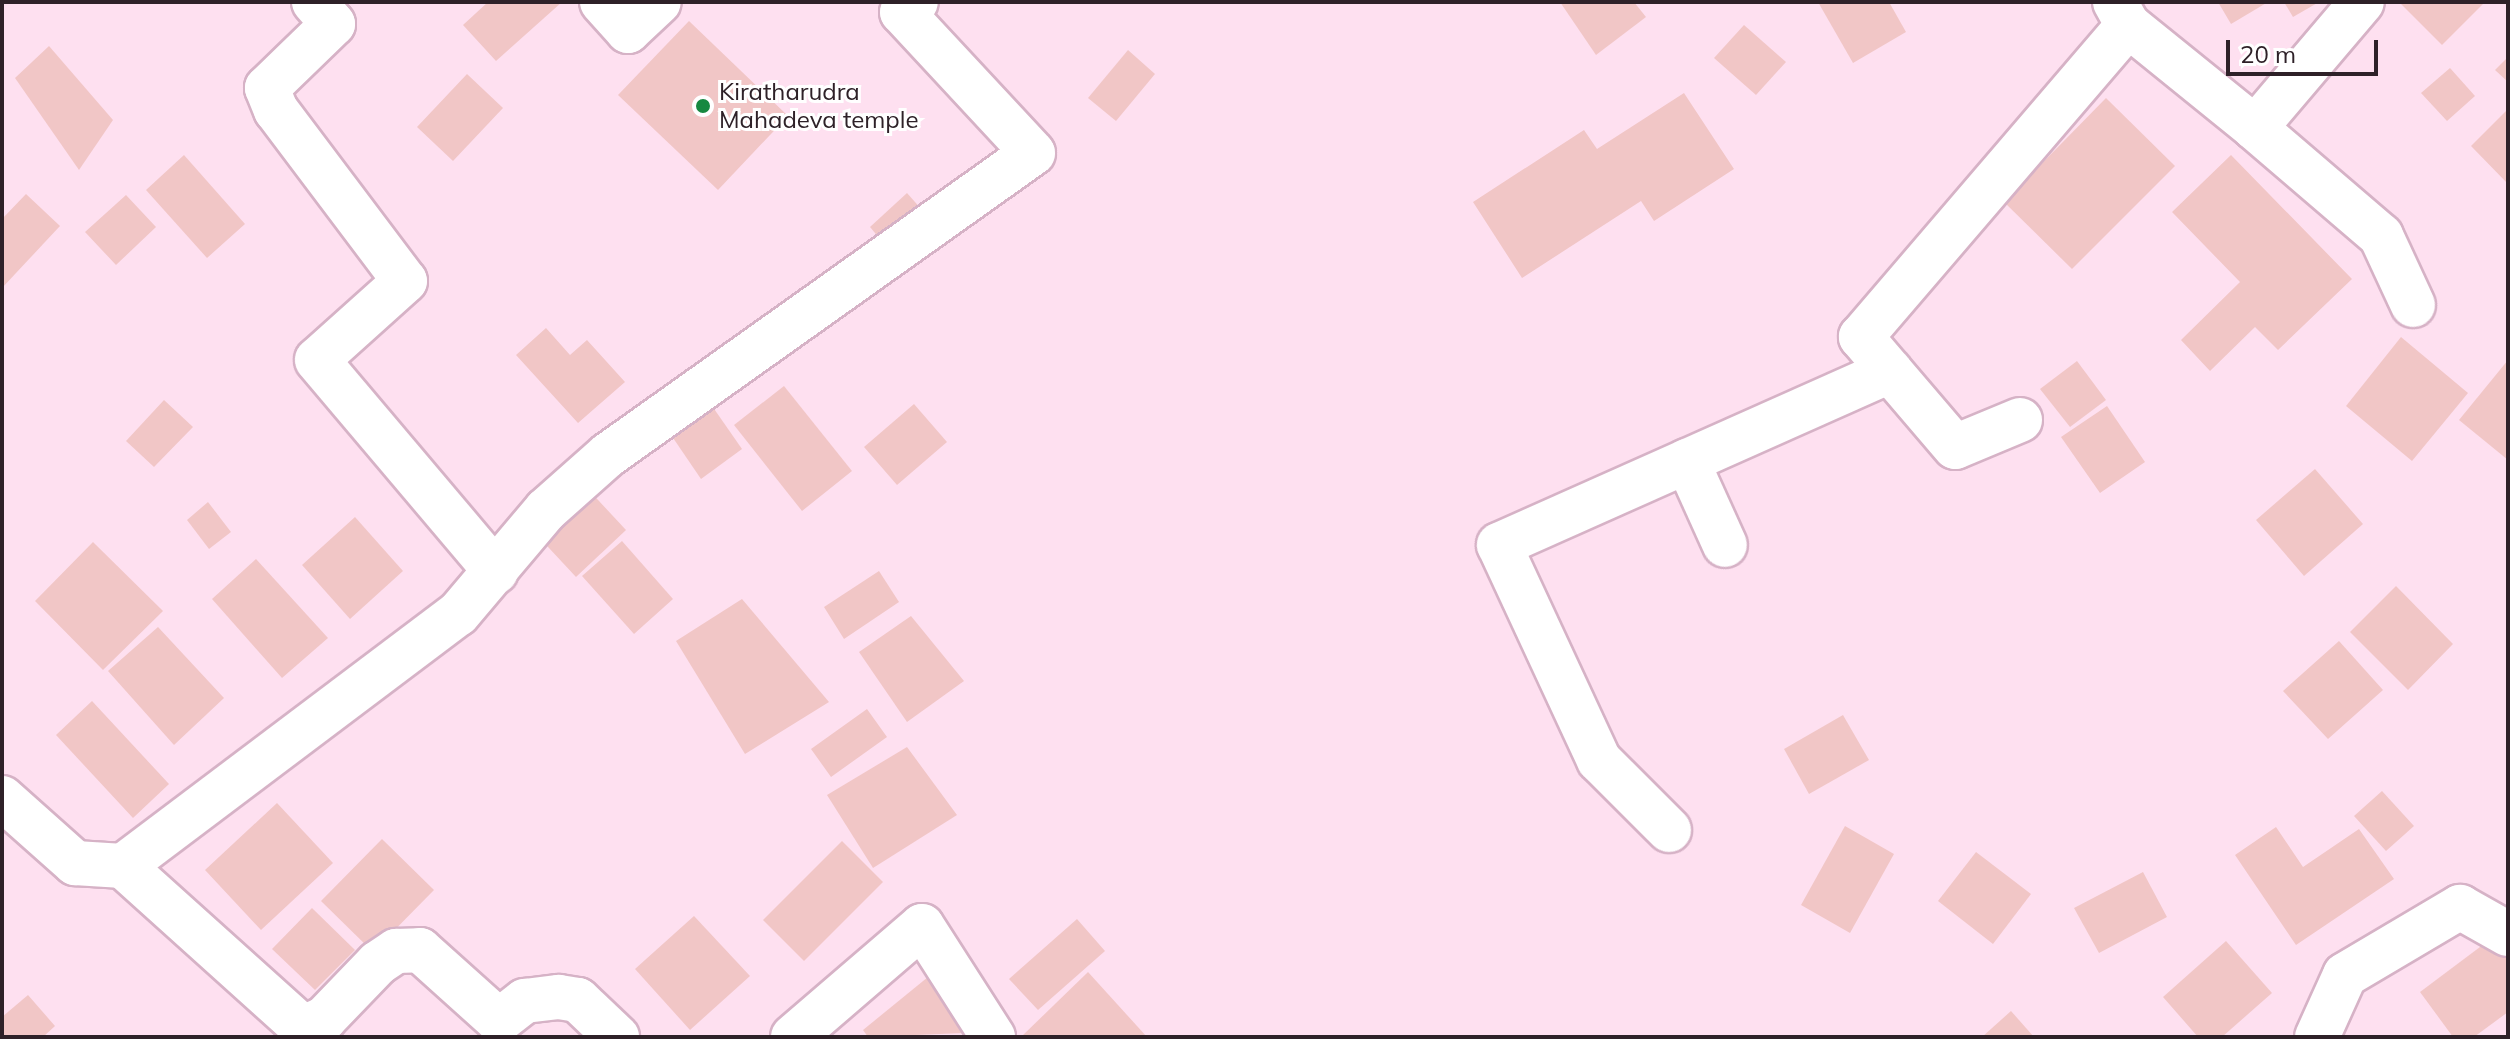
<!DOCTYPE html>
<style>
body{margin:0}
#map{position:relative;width:2510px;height:1039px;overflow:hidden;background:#fee0f0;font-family:Mulish,sans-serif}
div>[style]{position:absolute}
.building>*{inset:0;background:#f1c6c6}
.roads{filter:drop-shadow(2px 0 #d6b2c6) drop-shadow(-2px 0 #d6b2c6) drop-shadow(0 2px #d6b2c6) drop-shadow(0 -2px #d6b2c6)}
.street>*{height:44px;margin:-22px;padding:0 22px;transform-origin:22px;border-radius:22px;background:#fff}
.dots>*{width:22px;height:22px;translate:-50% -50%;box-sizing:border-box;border:4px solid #fff;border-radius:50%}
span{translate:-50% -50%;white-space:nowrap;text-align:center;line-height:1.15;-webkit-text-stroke:6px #fff;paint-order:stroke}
.poi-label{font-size:24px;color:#2e2128}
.left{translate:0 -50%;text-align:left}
.frame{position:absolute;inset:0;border:4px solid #2e2128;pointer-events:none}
.scale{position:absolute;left:2226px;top:40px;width:152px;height:36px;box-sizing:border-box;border:4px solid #2e2128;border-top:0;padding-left:10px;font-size:24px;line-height:28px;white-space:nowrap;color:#2e2128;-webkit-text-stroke:6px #fff;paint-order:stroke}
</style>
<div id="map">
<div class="building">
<i style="clip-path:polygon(488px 2px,562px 2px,496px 61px,463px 25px)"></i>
<i style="clip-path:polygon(1560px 2px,1634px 2px,1646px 17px,1596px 55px)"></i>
<i style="clip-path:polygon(1818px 2px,1889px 2px,1906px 32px,1853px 63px)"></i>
<i style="clip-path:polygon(2218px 2px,2268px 2px,2231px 24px)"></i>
<i style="clip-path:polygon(2284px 2px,2319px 2px,2293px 17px)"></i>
<i style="clip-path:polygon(2399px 2px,2485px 2px,2442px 45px)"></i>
<i style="clip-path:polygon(689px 21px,788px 116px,718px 190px,618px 95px)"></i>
<i style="clip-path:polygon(1744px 25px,1786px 62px,1756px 95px,1714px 58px)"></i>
<i style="clip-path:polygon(49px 46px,113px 120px,79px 170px,15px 78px)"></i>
<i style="clip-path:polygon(1128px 50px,1155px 74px,1116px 121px,1088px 98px)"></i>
<i style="clip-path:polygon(2508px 57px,2508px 82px,2495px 70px)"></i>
<i style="clip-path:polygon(2450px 68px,2475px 96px,2447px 121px,2421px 93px)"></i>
<i style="clip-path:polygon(467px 74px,503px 108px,453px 161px,417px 127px)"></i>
<i style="clip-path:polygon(1684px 93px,1734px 169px,1654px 221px,1641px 201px,1522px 278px,1473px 202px,1584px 130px,1597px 149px)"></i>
<i style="clip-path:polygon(2106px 98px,2175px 166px,2072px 269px,2004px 202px)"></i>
<i style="clip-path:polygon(2508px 109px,2508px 184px,2471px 146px)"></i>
<i style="clip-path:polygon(184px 155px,245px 224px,207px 258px,146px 190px)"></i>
<i style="clip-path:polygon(2231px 155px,2352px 279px,2278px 350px,2255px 327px,2210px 371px,2181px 340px,2240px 282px,2172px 212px)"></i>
<i style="clip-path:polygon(907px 193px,923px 211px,885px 245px,870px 227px)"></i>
<i style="clip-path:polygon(26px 194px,60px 226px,2px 288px,2px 219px)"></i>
<i style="clip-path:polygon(126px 195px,156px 227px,116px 265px,85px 232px)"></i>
<i style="clip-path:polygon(546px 328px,570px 355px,587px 340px,625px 382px,578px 423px,516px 355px)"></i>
<i style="clip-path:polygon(2401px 337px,2468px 393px,2412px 461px,2346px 406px)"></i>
<i style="clip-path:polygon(2508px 360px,2508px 460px,2459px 420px)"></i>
<i style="clip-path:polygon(2077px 361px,2106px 400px,2070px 427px,2040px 389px)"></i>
<i style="clip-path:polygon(784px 386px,852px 471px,802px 511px,734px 425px)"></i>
<i style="clip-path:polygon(164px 400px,193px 427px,154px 467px,126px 441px)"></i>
<i style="clip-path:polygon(710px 403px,742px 449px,701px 479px,669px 432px)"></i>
<i style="clip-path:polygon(914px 404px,947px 442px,897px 485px,864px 447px)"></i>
<i style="clip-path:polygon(2107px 406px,2145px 462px,2100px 493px,2061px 437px)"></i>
<i style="clip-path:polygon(2315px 469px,2363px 524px,2304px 576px,2256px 520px)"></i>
<i style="clip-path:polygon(585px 486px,626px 530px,576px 577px,535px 533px)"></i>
<i style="clip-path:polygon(208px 502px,231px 532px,209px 549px,187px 520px)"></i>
<i style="clip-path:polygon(355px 517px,403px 571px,350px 619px,302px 565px)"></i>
<i style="clip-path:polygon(622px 541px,673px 599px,634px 634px,582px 576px)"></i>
<i style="clip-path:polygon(93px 542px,163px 611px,103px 670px,35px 601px)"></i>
<i style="clip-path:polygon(256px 559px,328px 638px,282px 678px,212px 599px)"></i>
<i style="clip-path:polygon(879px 571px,899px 602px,844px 639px,824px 607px)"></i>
<i style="clip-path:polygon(2396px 586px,2453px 644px,2408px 690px,2350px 632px)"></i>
<i style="clip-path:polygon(742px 599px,829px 702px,745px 754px,676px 641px)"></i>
<i style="clip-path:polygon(911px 616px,964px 681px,907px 722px,859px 652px)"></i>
<i style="clip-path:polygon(158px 627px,224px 698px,174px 745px,108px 671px)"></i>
<i style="clip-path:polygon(2339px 641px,2383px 690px,2328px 739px,2283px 691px)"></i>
<i style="clip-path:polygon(92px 701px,169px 784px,133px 818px,56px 735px)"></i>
<i style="clip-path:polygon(867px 709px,887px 737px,831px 777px,811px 749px)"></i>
<i style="clip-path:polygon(1843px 715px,1869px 760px,1809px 794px,1784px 749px)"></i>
<i style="clip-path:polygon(907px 747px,957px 815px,873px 868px,827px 795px)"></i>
<i style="clip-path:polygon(2382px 791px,2414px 826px,2386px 851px,2354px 816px)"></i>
<i style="clip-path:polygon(277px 803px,333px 863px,261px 930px,205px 870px)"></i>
<i style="clip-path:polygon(1845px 826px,1894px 854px,1850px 933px,1801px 905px)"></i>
<i style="clip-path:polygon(2276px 827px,2303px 867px,2359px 829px,2394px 879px,2296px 945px,2235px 855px)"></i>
<i style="clip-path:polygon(382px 839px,434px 890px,373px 952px,321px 901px)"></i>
<i style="clip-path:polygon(842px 841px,883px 882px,804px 961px,763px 920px)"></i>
<i style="clip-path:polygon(1976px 852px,2031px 894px,1993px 944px,1938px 901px)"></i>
<i style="clip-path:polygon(2143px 872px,2167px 917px,2099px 953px,2074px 908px)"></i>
<i style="clip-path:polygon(312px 908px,355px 950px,315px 990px,272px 949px)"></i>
<i style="clip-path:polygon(694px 916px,750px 976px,690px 1030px,635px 969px)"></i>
<i style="clip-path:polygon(1077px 919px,1105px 951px,1038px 1010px,1009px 979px)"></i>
<i style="clip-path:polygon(2492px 938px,2508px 960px,2508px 1012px,2474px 1037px,2453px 1037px,2420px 992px)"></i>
<i style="clip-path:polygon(2226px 941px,2272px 993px,2222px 1037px,2198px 1037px,2163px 997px)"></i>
<i style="clip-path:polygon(1088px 972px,1147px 1037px,1021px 1037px)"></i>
<i style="clip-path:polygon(928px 977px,964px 1033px,868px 1037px,863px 1030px)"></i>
<i style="clip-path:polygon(28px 995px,55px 1026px,43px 1037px,2px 1037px,2px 1017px)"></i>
<i style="clip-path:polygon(2011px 1011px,2034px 1037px,1982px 1037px)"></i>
</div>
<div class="roads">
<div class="street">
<i style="left:314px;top:2px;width:29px;rotate:49deg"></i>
<i style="left:333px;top:24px;width:92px;rotate:135.9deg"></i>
<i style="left:267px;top:88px;width:24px;rotate:68deg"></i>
<i style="left:276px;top:110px;width:214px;rotate:53deg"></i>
<i style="left:405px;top:281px;width:118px;rotate:138.1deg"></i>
<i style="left:317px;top:360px;width:277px;rotate:49.8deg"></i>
<i style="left:602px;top:2px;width:39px;rotate:48deg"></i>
<i style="left:628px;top:31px;width:42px;rotate:-43.1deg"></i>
<i style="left:2115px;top:2px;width:26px;rotate:61deg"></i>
<i style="left:2128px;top:25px;width:164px;rotate:39deg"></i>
<i style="left:2255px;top:128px;width:165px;rotate:-49.7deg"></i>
<i style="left:2255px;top:128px;width:166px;rotate:40.6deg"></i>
<i style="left:2381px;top:236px;width:76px;rotate:65.1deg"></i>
<i style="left:2020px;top:420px;width:70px;rotate:157.4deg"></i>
<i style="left:1955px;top:447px;width:145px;rotate:-130.5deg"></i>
<i style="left:1861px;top:337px;width:411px;rotate:-49.4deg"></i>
<i style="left:1687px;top:461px;width:92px;rotate:65.7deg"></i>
<i style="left:2px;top:798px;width:98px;rotate:41.7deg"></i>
<i style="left:75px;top:863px;width:48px;rotate:3.6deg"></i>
<i style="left:123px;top:866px;width:242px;rotate:42deg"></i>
<i style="left:303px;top:1028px;width:24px;rotate:-24deg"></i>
<i style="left:325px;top:1018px;width:76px;rotate:-46.1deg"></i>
<i style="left:378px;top:963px;width:22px;rotate:-34deg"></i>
<i style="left:396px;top:951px;width:24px;rotate:-2deg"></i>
<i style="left:420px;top:950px;width:106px;rotate:41.9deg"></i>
<i style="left:499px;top:1021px;width:33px;rotate:-38deg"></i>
<i style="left:525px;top:1001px;width:34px;rotate:-7deg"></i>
<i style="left:559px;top:997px;width:19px;rotate:9deg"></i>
<i style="left:578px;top:1000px;width:54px;rotate:43.5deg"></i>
<i style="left:1669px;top:830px;width:99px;rotate:-135deg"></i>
<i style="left:1599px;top:760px;width:237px;rotate:-114.9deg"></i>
<i style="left:1499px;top:545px;width:428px;rotate:-24deg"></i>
<i style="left:123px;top:866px;width:419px;rotate:-37deg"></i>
<i style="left:458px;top:614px;width:136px;rotate:-49.8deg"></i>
<i style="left:546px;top:510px;width:83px;rotate:-41.6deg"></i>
<i style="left:608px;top:455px;width:521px;rotate:-35.4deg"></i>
<i style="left:1033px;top:153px;width:192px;rotate:-132.9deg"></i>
<i style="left:902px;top:12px;width:17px;rotate:-36deg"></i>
<i style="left:793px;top:1037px;width:170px;rotate:-40.7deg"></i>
<i style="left:922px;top:926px;width:132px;rotate:57.4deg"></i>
<i style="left:2317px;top:1037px;width:68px;rotate:-65.7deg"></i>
<i style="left:2345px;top:975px;width:134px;rotate:-30.6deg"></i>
<i style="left:2460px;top:907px;width:55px;rotate:29.4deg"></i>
</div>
</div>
<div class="dots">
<i style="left:703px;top:106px;background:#178840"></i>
</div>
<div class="poi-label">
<span class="left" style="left:719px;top:106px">Kiratharudra<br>Mahadeva temple</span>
</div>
<div class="frame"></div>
<div class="scale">20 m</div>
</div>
